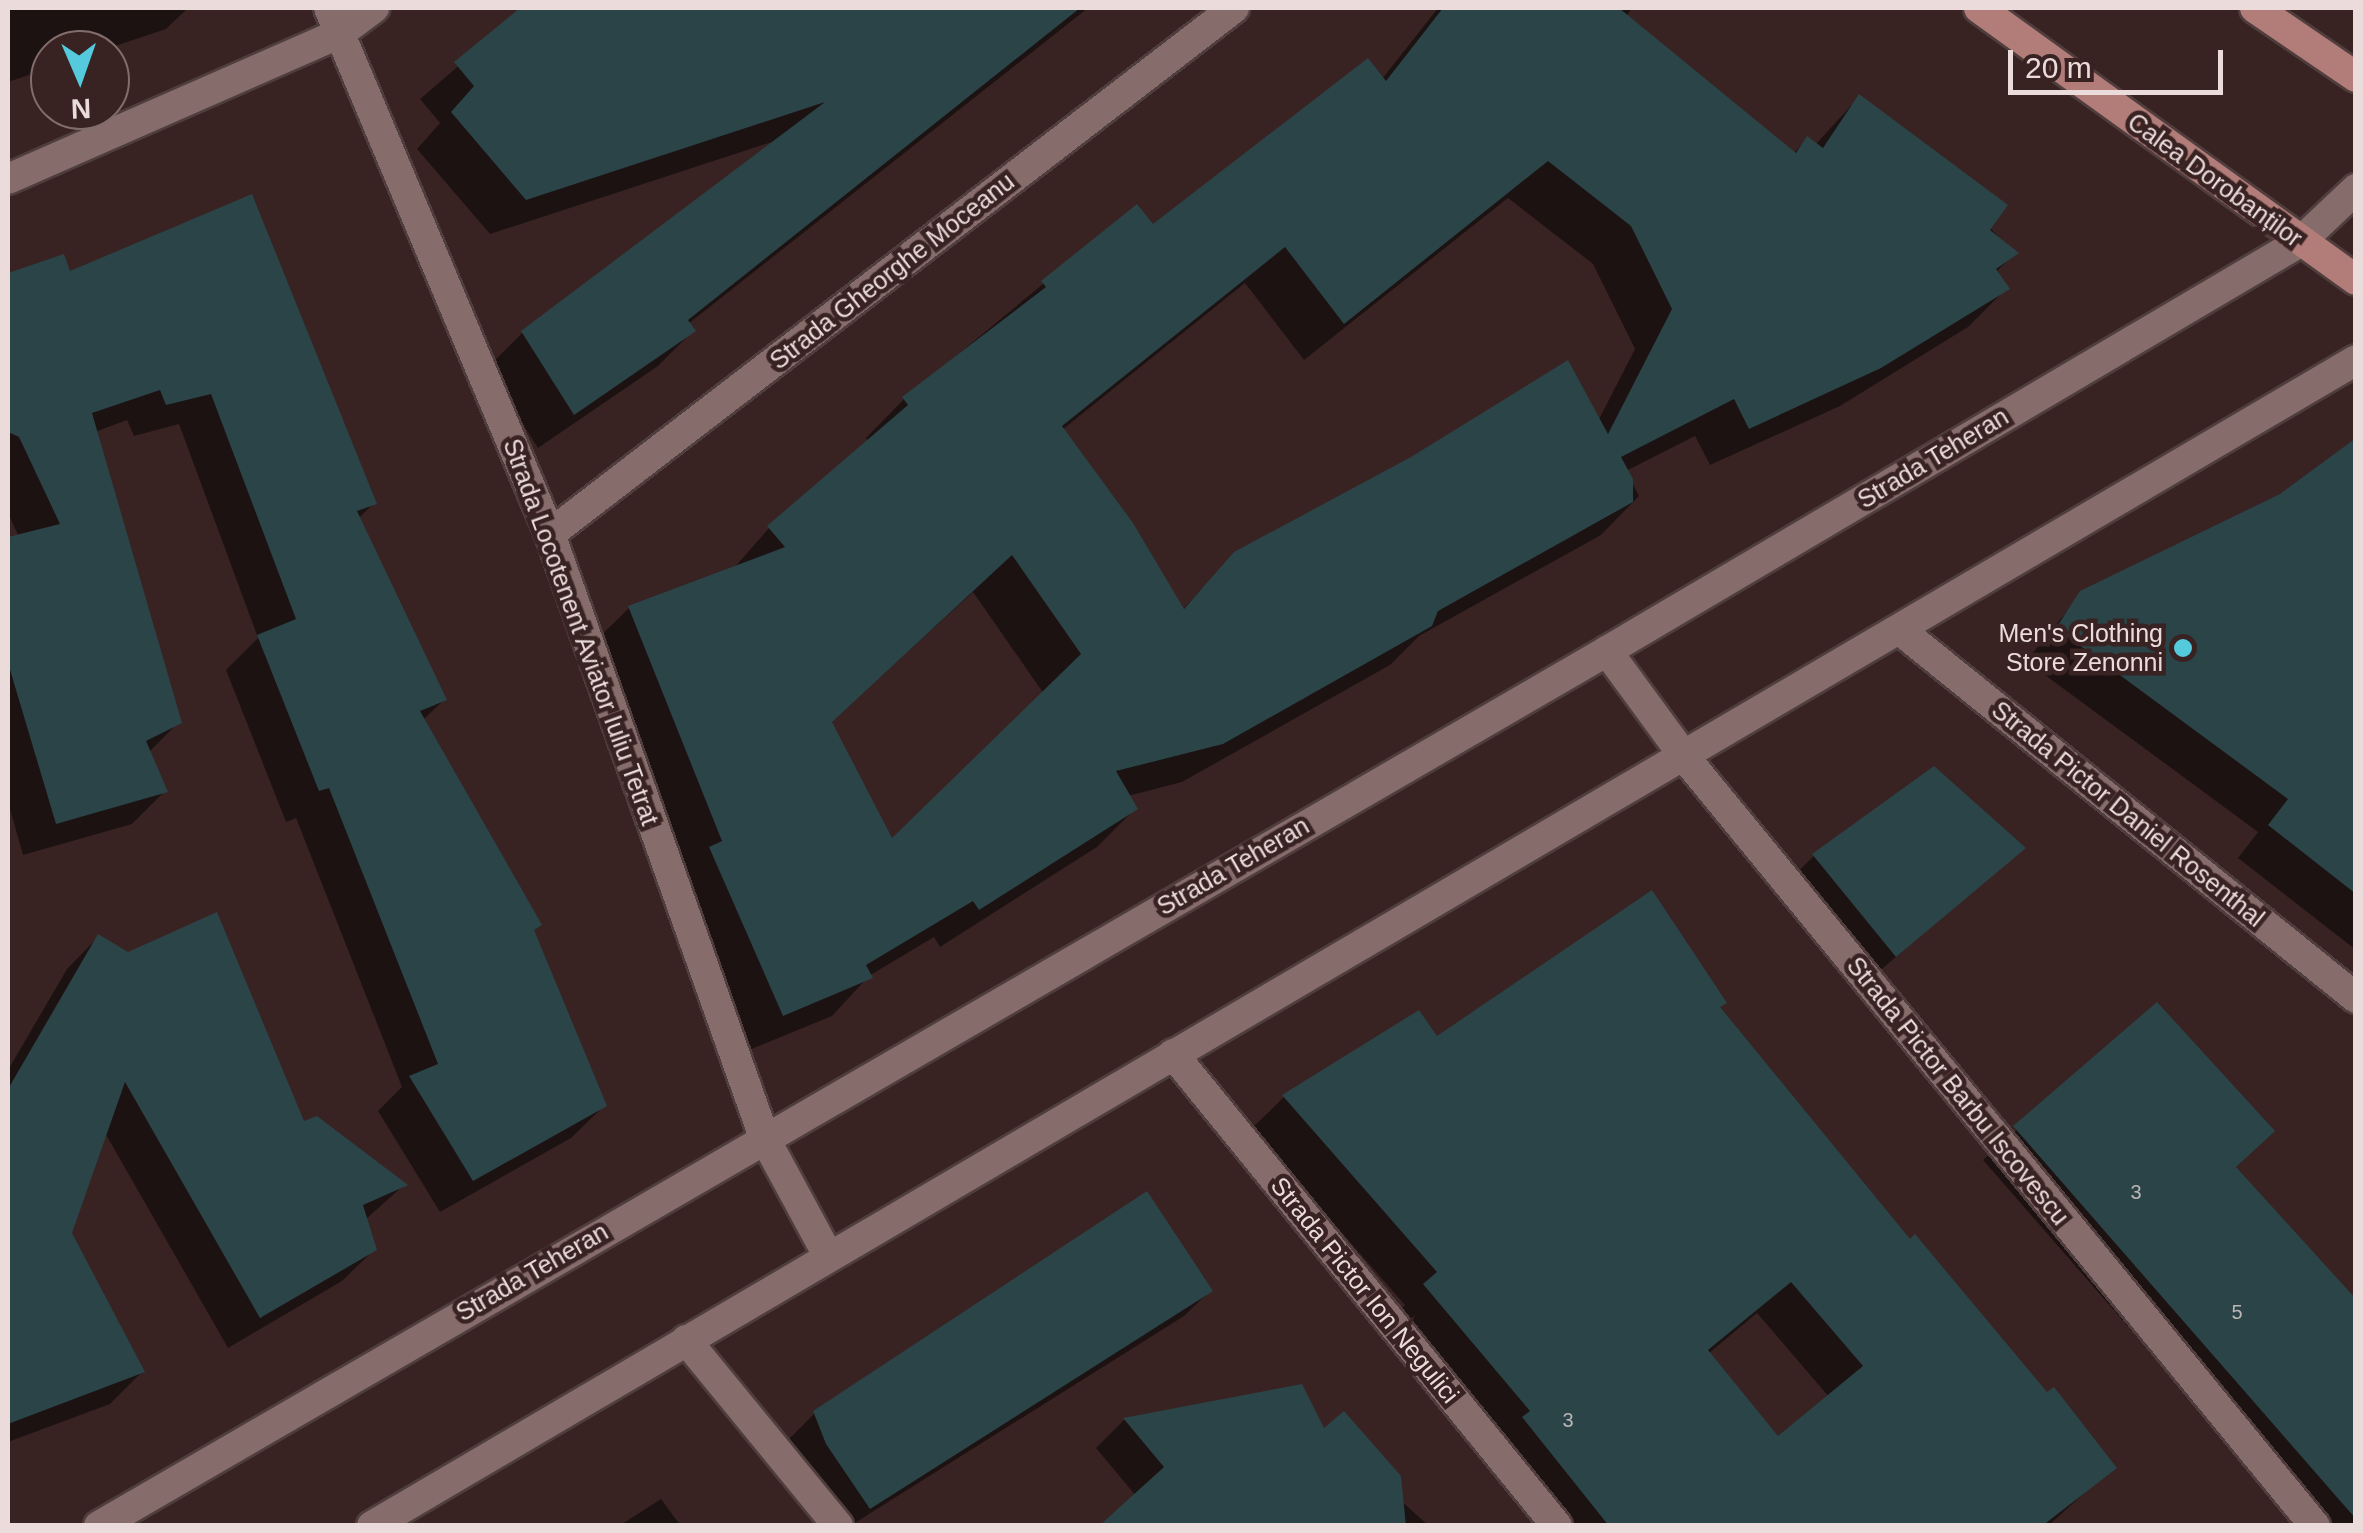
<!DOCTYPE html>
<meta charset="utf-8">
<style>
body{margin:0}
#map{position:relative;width:2363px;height:1533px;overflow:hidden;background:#382322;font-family:Helvetica,sans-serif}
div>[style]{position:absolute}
.shadow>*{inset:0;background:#0007}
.building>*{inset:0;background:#2a4448}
.roads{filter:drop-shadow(2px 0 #4f3e3d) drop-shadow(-2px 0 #4f3e3d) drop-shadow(0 2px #4f3e3d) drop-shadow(0 -2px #4f3e3d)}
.street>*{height:30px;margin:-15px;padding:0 15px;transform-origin:15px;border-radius:15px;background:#866c6b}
.primary>*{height:30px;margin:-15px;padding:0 15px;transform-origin:15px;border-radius:15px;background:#b27c79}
.dots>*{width:28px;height:28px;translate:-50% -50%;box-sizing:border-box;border:5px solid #382322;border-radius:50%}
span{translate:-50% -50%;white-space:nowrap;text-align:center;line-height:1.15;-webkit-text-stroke:9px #382322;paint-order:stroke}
.number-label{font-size:20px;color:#bbb6b6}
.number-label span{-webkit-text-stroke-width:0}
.street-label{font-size:25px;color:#ebdcdb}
.poi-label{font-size:25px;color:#ebdcdb}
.right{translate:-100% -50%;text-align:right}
.frame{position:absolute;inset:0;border:10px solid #ebdcdb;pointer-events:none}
.north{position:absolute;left:30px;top:30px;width:100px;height:100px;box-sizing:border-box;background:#382322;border:2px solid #806d6c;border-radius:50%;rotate:178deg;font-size:28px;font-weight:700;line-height:40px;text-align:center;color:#ebdcdb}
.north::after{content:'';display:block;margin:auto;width:35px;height:45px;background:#54cadc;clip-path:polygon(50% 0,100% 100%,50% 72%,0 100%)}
.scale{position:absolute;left:2008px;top:50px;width:215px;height:45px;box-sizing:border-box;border:5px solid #ebdcdb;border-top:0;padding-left:12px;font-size:30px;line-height:35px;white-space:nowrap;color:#ebdcdb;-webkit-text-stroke:8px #382322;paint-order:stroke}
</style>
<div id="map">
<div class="shadow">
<i style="clip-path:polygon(8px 8px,188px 8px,166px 29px,103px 50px,50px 50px,50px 68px,8px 82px)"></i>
<i style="clip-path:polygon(526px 8px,1088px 8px,688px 324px,693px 331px,658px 366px,538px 448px,487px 368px,522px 333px,778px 140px,490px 234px,417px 149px,440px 123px,420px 99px)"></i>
<i style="clip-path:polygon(evenodd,1438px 8px,1632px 8px,1626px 17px,1793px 154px,1807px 139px,1815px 145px,1859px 97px,2015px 253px,1996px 272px,2007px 288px,1968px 327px,1840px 406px,1710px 465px,1695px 436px,1626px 471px,1639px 496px,1601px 535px,1419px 636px,1390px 665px,1182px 782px,1128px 796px,1135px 809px,1097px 847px,940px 947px,934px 937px,869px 976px,832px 1016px,744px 1052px,590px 646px,629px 608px,733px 569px,769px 528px,869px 442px,866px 438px,904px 399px,1136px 207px,1152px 227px,1382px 79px,1438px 8px,1508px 198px,1593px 264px,1635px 349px,1598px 421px,1412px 459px,1236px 554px,1182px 610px,1062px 430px,1245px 283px,1304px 360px,1508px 198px,1438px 8px,973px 592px,1044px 694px,891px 842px,830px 723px,973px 592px)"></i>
<i style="clip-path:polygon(62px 257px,69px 274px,374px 503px,358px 519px,444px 700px,423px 720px,532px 931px,604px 1106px,571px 1138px,440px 1212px,378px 1111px,402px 1087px,296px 818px,286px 822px,226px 670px,258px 638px,179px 424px,134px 436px,127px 420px,95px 432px,179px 722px,149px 752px,165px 791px,132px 824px,23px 855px,8px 802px,8px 540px,19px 537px,8px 513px,8px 276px)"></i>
<i style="clip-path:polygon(2355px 441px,2356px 950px,2238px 858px,2258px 832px,2026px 661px,2082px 593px,2281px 496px)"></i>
<i style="clip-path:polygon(2022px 849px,1869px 980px,1788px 881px,1814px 856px)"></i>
<i style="clip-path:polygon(98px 937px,303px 1124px,404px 1185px,365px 1220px,375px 1249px,342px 1281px,228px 1348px,105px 1133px,69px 1233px,142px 1372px,110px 1404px,8px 1442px,8px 1070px,67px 969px)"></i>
<i style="clip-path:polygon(2157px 1006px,2234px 1168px,2356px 1303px,2356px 1526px,2302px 1526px,1983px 1160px)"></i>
<i style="clip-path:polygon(evenodd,1718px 1008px,1909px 1242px,2113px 1467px,2048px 1526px,1550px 1526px,1392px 1318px,1405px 1305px,1251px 1129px,1284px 1097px,1436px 1039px,1718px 1008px,1757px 1313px,1829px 1397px,1778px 1440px,1708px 1354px,1757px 1313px)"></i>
<i style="clip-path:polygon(1210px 1291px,1184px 1316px,850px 1526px,801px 1470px,789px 1439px,815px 1413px)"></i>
<i style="clip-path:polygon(1300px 1387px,1324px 1431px,1429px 1526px,1103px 1526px,1136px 1496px,1096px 1448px,1124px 1420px)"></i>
<i style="clip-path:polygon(661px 1499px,681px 1526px,619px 1526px)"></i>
</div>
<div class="building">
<i style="clip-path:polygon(520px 8px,1080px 8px,688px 320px,696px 331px,574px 415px,521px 331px,825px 102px,526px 200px,451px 112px,474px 86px,454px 62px)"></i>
<i style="clip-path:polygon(evenodd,1443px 8px,1619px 8px,1796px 153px,1807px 136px,1823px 148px,1859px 94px,2008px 205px,1990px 230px,2019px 253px,1996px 269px,2010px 289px,1881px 368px,1749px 429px,1734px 399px,1621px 457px,1633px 479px,1633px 502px,1438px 611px,1432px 626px,1223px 744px,1116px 771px,1138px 809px,979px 910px,973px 901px,866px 965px,873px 978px,783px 1016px,709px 847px,722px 841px,628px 606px,785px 547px,767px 526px,908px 405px,902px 397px,1046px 287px,1041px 281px,1137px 204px,1153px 224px,1368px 58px,1386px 81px,1443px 8px,1548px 161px,1631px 226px,1672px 309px,1608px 434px,1568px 360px,1411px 457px,1234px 552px,1184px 609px,1133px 523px,1062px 426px,1285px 247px,1344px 324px,1548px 161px,1443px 8px,1012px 555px,1081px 654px,892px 838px,832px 722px,1012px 555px)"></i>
<i style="clip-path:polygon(252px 194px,377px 504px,357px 511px,447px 700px,420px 711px,542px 925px,534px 930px,607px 1106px,473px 1181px,409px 1076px,438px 1064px,329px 788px,319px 791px,257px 635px,296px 619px,211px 394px,166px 405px,160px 390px,92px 413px,182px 723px,146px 741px,168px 792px,56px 824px,8px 663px,8px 537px,60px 524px,19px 437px,8px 432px,8px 273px,64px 254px,70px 271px)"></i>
<i style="clip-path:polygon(2356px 438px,2356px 894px,2268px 825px,2288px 799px,2056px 628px,2080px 591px,2280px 494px)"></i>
<i style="clip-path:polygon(1934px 766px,2026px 848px,1896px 957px,1812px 854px)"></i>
<i style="clip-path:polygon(evenodd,1652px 890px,1727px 1003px,1720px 1007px,1910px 1239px,1915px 1234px,2047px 1392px,2054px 1387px,2117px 1468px,2042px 1526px,1609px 1526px,1522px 1417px,1530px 1411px,1423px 1284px,1437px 1272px,1282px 1095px,1419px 1010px,1437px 1036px,1652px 890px,1791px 1282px,1863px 1366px,1778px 1436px,1708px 1350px,1791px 1282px)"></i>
<i style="clip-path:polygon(217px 912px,304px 1121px,317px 1116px,408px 1185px,363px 1205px,377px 1250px,260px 1318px,125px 1082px,72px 1233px,145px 1372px,8px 1424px,8px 1089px,98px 934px,128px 952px)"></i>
<i style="clip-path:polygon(2157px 1002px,2275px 1131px,2236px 1167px,2356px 1299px,2356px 1519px,2013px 1126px)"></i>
<i style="clip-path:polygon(1147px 1191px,1213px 1291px,870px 1509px,826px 1444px,813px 1411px)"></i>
<i style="clip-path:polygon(1302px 1384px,1324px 1428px,1344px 1411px,1401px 1476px,1406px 1526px,1099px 1526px,1164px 1467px,1123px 1418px)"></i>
</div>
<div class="roads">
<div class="street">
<i style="left:329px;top:8px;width:571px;rotate:67.21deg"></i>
<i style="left:550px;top:534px;width:640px;rotate:70.46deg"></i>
<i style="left:764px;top:1137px;width:136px;rotate:61.6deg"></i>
<i style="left:8px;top:179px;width:361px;rotate:-23.7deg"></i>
<i style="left:339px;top:34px;width:44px;rotate:-36.6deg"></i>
<i style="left:550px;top:534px;width:863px;rotate:-37.56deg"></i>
<i style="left:1900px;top:630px;width:586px;rotate:38.9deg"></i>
<i style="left:1607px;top:651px;width:129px;rotate:53.8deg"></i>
<i style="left:1683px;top:755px;width:997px;rotate:50.66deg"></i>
<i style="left:1173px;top:1054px;width:608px;rotate:50.87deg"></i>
<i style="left:686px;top:1340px;width:240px;rotate:50.7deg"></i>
<i style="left:99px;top:1526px;width:1743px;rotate:-30.12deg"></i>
<i style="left:1607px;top:651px;width:805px;rotate:-30.55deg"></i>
<i style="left:2300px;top:242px;width:77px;rotate:-43.4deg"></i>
<i style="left:372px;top:1526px;width:2301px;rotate:-30.44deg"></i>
</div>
<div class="primary">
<i style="left:1979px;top:8px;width:465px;rotate:35.8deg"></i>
<i style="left:2255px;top:8px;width:122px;rotate:34.3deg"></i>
</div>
</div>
<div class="dots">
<i style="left:2183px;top:648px;background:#54cadc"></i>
</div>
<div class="number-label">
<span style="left:2136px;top:1192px">3</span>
<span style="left:2237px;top:1312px">5</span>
<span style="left:1568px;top:1420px">3</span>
</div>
<div class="street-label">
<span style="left:2215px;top:180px;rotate:36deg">Calea Dorobanților</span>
<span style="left:892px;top:271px;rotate:-38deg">Strada Gheorghe Moceanu</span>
<span style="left:1933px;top:458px;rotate:-31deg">Strada Teheran</span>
<span style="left:581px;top:632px;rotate:70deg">Strada Locotenent Aviator Iuliu Tetrat</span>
<span style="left:2128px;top:814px;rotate:39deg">Strada Pictor Daniel Rosenthal</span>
<span style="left:1233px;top:866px;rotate:-30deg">Strada Teheran</span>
<span style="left:1958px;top:1091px;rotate:51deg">Strada Pictor Barbu Iscovescu</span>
<span style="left:532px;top:1272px;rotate:-30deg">Strada Teheran</span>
<span style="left:1365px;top:1290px;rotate:51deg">Strada Pictor Ion Negulici</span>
</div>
<div class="poi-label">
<span class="right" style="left:2163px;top:648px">Men's Clothing<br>Store Zenonni</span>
</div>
<div class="frame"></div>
<div class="north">N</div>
<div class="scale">20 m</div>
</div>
